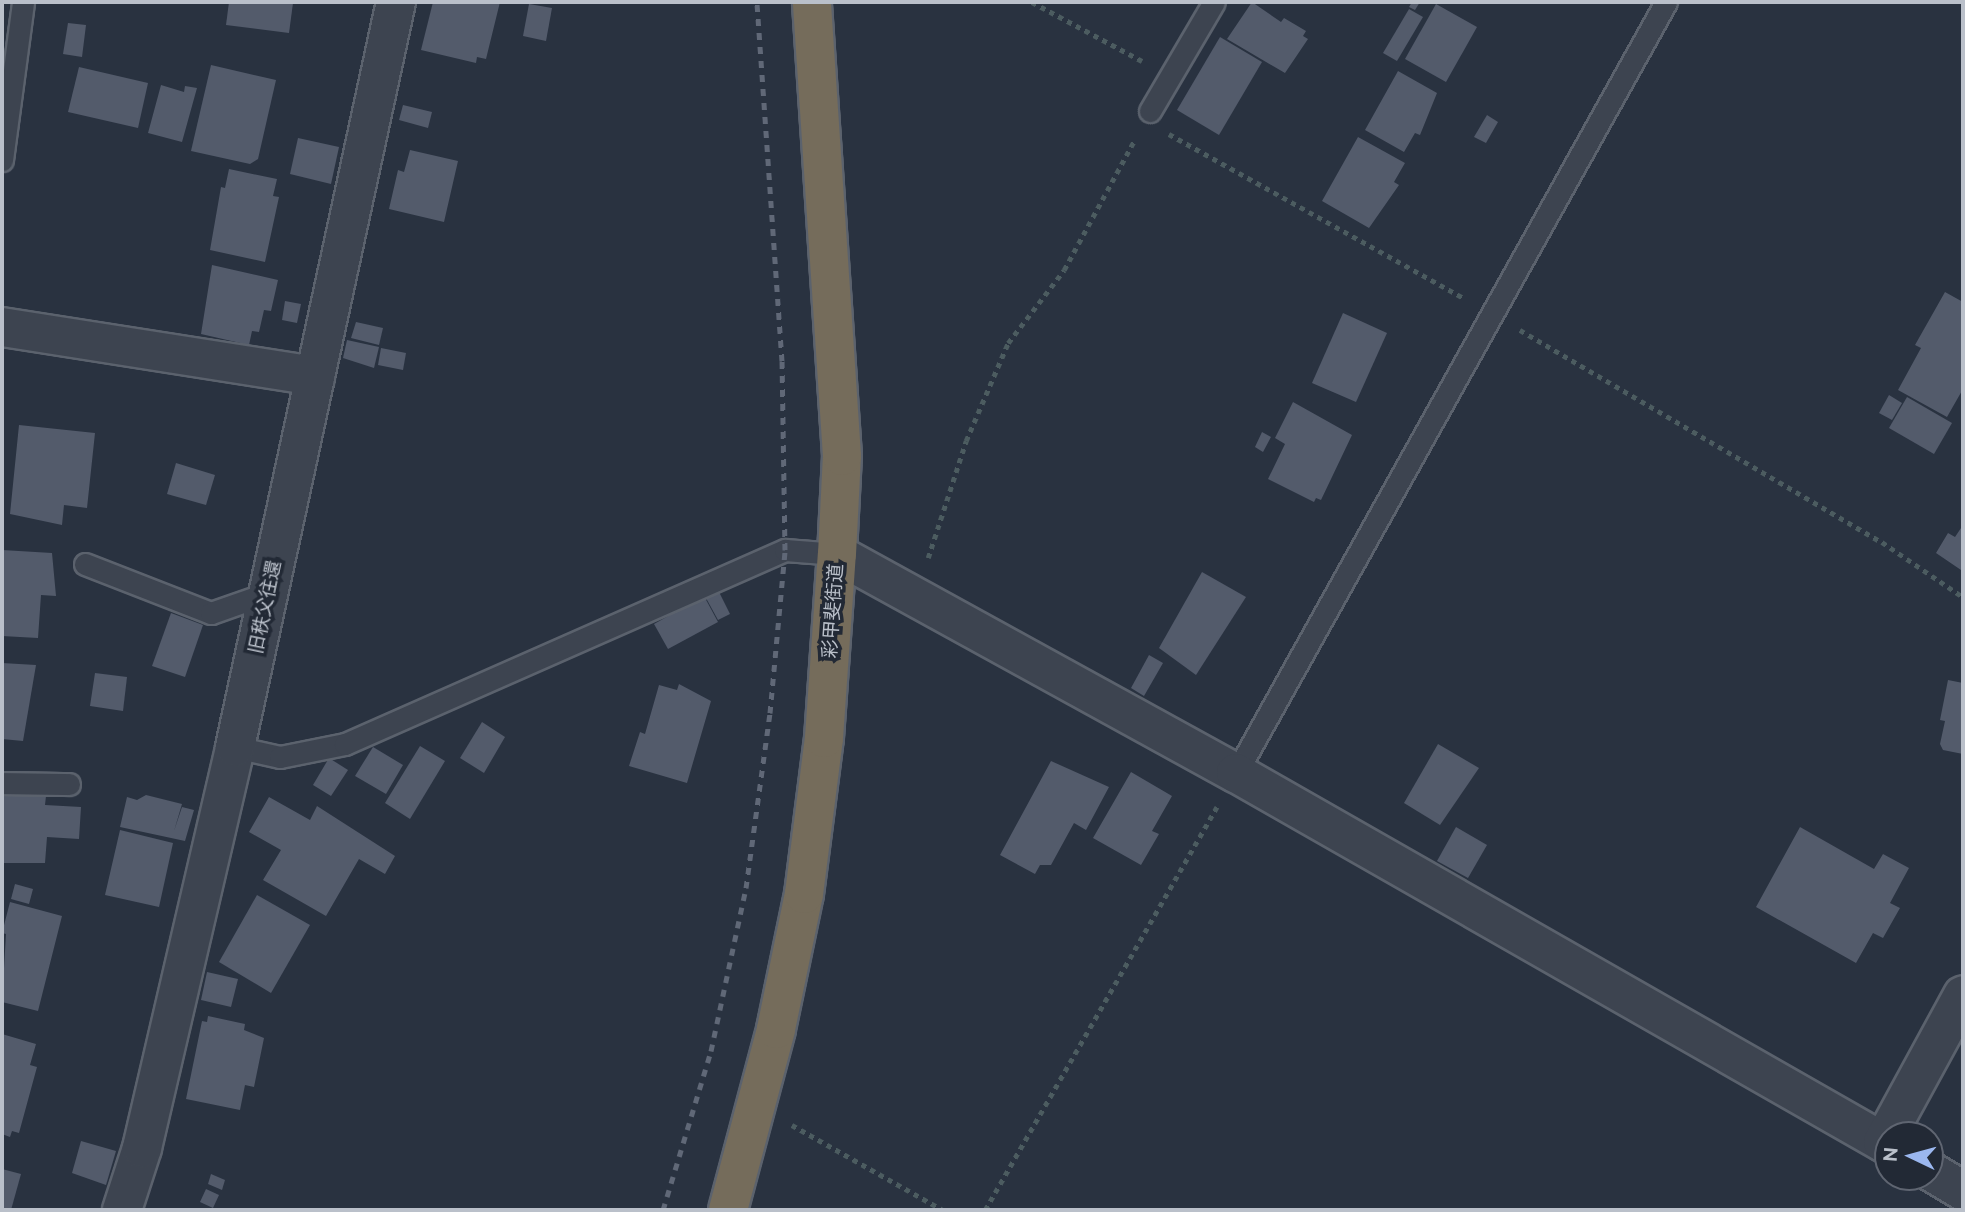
<!DOCTYPE html>
<meta charset="utf-8">
<style>
body{margin:0}
#map{position:relative;width:1965px;height:1212px;overflow:hidden;background:#293240;font-family:Raleway,"Noto Sans JP",sans-serif}
div>[style]{position:absolute}
.building>*{inset:0;background:#535b6b}
.path>*{height:4.5px;margin-top:-2.25px;transform-origin:0;background:repeating-linear-gradient(90deg,#4c5c60 0 5px,transparent 0 10px)}
.roads{filter:drop-shadow(2px 0 #5b626d) drop-shadow(-2px 0 #5b626d) drop-shadow(0 2px #5b626d) drop-shadow(0 -2px #5b626d)}
.lane>*{height:21px;margin:-10.5px;padding:0 10.5px;transform-origin:10.5px;border-radius:10.5px;background:#3d4450}
.street>*{height:38px;margin:-19px;padding:0 19px;transform-origin:19px;border-radius:19px;background:#3d4450}
.highway>*{height:38px;margin:-19px;padding:0 19px;transform-origin:19px;border-radius:19px;background:#756c5b}
.rail>*{height:5px;margin-top:-2.5px;transform-origin:0;background:repeating-linear-gradient(90deg,#606877 0 7px,transparent 0 14px)}
span{translate:-50% -50%;white-space:nowrap;text-align:center;line-height:1.15;-webkit-text-stroke:7px #222935;paint-order:stroke}
.street-label{font-size:19px;color:#bac0ca}
.frame{position:absolute;inset:0;border:4px solid #bac0ca;pointer-events:none}
.north{position:absolute;left:1874px;top:1121px;width:70px;height:70px;box-sizing:border-box;background:#222935;border:2px solid #5f6571;border-radius:50%;rotate:275deg;font-size:19px;font-weight:700;line-height:28px;text-align:center;color:#bac0ca}
.north::after{content:'';display:block;margin:auto;width:24px;height:32px;background:#9bb7ef;clip-path:polygon(50% 0,100% 100%,50% 72%,0 100%)}
</style>
<div id="map">
<div class="building">
<i style="clip-path:polygon(229px 2px,293px 3px,289px 33px,226px 25px)"></i>
<i style="clip-path:polygon(433px 2px,500px 2px,486px 59px,477px 57px,476px 63px,421px 50px)"></i>
<i style="clip-path:polygon(1252px 2px,1281px 22px,1284px 18px,1306px 31px,1303px 36px,1308px 39px,1285px 73px,1227px 39px)"></i>
<i style="clip-path:polygon(1412px 2px,1420px 2px,1415px 10px,1409px 7px)"></i>
<i style="clip-path:polygon(529px 4px,552px 8px,546px 41px,523px 36px)"></i>
<i style="clip-path:polygon(1436px 4px,1477px 27px,1446px 82px,1405px 59px)"></i>
<i style="clip-path:polygon(1409px 9px,1423px 17px,1397px 61px,1383px 53px)"></i>
<i style="clip-path:polygon(68px 23px,86px 25px,82px 57px,63px 54px)"></i>
<i style="clip-path:polygon(1220px 37px,1262px 62px,1219px 135px,1177px 110px)"></i>
<i style="clip-path:polygon(211px 65px,276px 80px,258px 159px,250px 164px,191px 151px)"></i>
<i style="clip-path:polygon(79px 67px,148px 83px,138px 128px,68px 112px)"></i>
<i style="clip-path:polygon(1398px 71px,1437px 93px,1420px 135px,1415px 133px,1404px 152px,1365px 130px)"></i>
<i style="clip-path:polygon(161px 85px,184px 92px,185px 86px,197px 88px,182px 142px,148px 133px)"></i>
<i style="clip-path:polygon(403px 105px,432px 112px,428px 128px,399px 120px)"></i>
<i style="clip-path:polygon(1487px 115px,1498px 122px,1486px 143px,1474px 137px)"></i>
<i style="clip-path:polygon(1358px 137px,1405px 163px,1394px 182px,1399px 185px,1369px 228px,1322px 201px)"></i>
<i style="clip-path:polygon(298px 138px,339px 147px,331px 184px,290px 174px)"></i>
<i style="clip-path:polygon(410px 150px,458px 161px,444px 222px,389px 209px,398px 170px,404px 172px)"></i>
<i style="clip-path:polygon(229px 169px,277px 179px,273px 196px,279px 197px,265px 262px,210px 250px,221px 187px,225px 188px)"></i>
<i style="clip-path:polygon(212px 265px,278px 280px,271px 311px,264px 310px,259px 332px,252px 331px,249px 345px,201px 334px)"></i>
<i style="clip-path:polygon(1945px 292px,1963px 302px,1963px 389px,1947px 417px,1898px 390px,1921px 348px,1915px 345px)"></i>
<i style="clip-path:polygon(285px 301px,301px 304px,297px 323px,282px 320px)"></i>
<i style="clip-path:polygon(1343px 313px,1387px 333px,1356px 402px,1312px 383px)"></i>
<i style="clip-path:polygon(356px 322px,383px 328px,379px 345px,351px 338px)"></i>
<i style="clip-path:polygon(347px 340px,379px 347px,374px 368px,343px 358px)"></i>
<i style="clip-path:polygon(381px 348px,406px 353px,403px 370px,378px 365px)"></i>
<i style="clip-path:polygon(1889px 395px,1902px 403px,1892px 420px,1879px 413px)"></i>
<i style="clip-path:polygon(1907px 397px,1952px 423px,1934px 454px,1889px 428px)"></i>
<i style="clip-path:polygon(1293px 402px,1352px 435px,1321px 500px,1316px 498px,1314px 502px,1268px 479px,1285px 444px,1275px 438px)"></i>
<i style="clip-path:polygon(19px 425px,95px 433px,87px 508px,64px 505px,62px 525px,10px 514px)"></i>
<i style="clip-path:polygon(1262px 432px,1271px 437px,1263px 452px,1255px 447px)"></i>
<i style="clip-path:polygon(176px 463px,215px 475px,206px 505px,167px 494px)"></i>
<i style="clip-path:polygon(1963px 525px,1963px 566px,1961px 570px,1936px 553px,1948px 533px,1955px 537px)"></i>
<i style="clip-path:polygon(2px 550px,52px 553px,56px 596px,41px 595px,38px 638px,2px 636px)"></i>
<i style="clip-path:polygon(1202px 572px,1246px 597px,1196px 675px,1159px 648px)"></i>
<i style="clip-path:polygon(719px 592px,730px 614px,718px 620px,706px 598px)"></i>
<i style="clip-path:polygon(704px 596px,718px 622px,668px 649px,654px 624px)"></i>
<i style="clip-path:polygon(171px 613px,203px 625px,185px 677px,152px 666px)"></i>
<i style="clip-path:polygon(1149px 655px,1163px 663px,1144px 696px,1131px 688px)"></i>
<i style="clip-path:polygon(2px 663px,36px 665px,23px 741px,2px 739px)"></i>
<i style="clip-path:polygon(95px 673px,127px 677px,123px 711px,90px 706px)"></i>
<i style="clip-path:polygon(1948px 680px,1963px 683px,1963px 754px,1943px 750px,1940px 744px,1945px 721px,1940px 720px)"></i>
<i style="clip-path:polygon(679px 684px,711px 701px,687px 783px,629px 766px,640px 732px,645px 734px,659px 685px,677px 690px)"></i>
<i style="clip-path:polygon(482px 722px,505px 737px,484px 773px,460px 758px)"></i>
<i style="clip-path:polygon(1438px 744px,1479px 768px,1440px 825px,1404px 803px)"></i>
<i style="clip-path:polygon(420px 746px,445px 761px,410px 819px,385px 803px)"></i>
<i style="clip-path:polygon(373px 747px,403px 765px,386px 794px,355px 776px)"></i>
<i style="clip-path:polygon(329px 758px,348px 770px,331px 796px,313px 785px)"></i>
<i style="clip-path:polygon(1051px 761px,1109px 787px,1086px 830px,1074px 823px,1051px 865px,1040px 865px,1035px 874px,1000px 855px)"></i>
<i style="clip-path:polygon(1131px 772px,1172px 796px,1152px 831px,1159px 834px,1141px 865px,1093px 838px)"></i>
<i style="clip-path:polygon(2px 794px,46px 796px,45px 805px,81px 807px,79px 839px,47px 837px,45px 863px,2px 863px)"></i>
<i style="clip-path:polygon(146px 795px,182px 804px,174px 831px,182px 807px,194px 810px,185px 841px,120px 827px,127px 797px,137px 800px)"></i>
<i style="clip-path:polygon(269px 797px,310px 820px,317px 806px,395px 856px,385px 874px,359px 859px,326px 916px,263px 880px,281px 850px,249px 832px)"></i>
<i style="clip-path:polygon(1456px 827px,1487px 845px,1468px 878px,1437px 861px)"></i>
<i style="clip-path:polygon(1800px 827px,1874px 869px,1883px 854px,1909px 868px,1890px 903px,1900px 908px,1883px 938px,1873px 933px,1856px 963px,1756px 907px)"></i>
<i style="clip-path:polygon(120px 830px,173px 843px,159px 907px,105px 895px)"></i>
<i style="clip-path:polygon(15px 884px,33px 889px,29px 904px,11px 899px)"></i>
<i style="clip-path:polygon(257px 895px,310px 925px,271px 993px,219px 962px)"></i>
<i style="clip-path:polygon(10px 902px,62px 916px,38px 1011px,2px 1002px,6px 934px,2px 933px)"></i>
<i style="clip-path:polygon(207px 972px,238px 979px,231px 1007px,201px 1000px)"></i>
<i style="clip-path:polygon(208px 1016px,245px 1024px,244px 1030px,264px 1038px,254px 1087px,245px 1085px,240px 1110px,186px 1099px,202px 1021px,207px 1022px)"></i>
<i style="clip-path:polygon(2px 1034px,36px 1044px,30px 1065px,37px 1067px,19px 1133px,12px 1131px,10px 1137px,2px 1134px)"></i>
<i style="clip-path:polygon(81px 1141px,116px 1151px,106px 1185px,72px 1173px)"></i>
<i style="clip-path:polygon(2px 1169px,21px 1174px,11px 1210px,2px 1210px)"></i>
<i style="clip-path:polygon(211px 1174px,225px 1180px,222px 1190px,208px 1184px)"></i>
<i style="clip-path:polygon(206px 1189px,219px 1195px,213px 1208px,200px 1202px)"></i>
</div>
<div class="path">
<i style="left:1032px;top:2px;width:125px;rotate:28.2deg"></i>
<i style="left:1169px;top:134px;width:338px;rotate:29.1deg"></i>
<i style="left:1520px;top:330px;width:420px;rotate:30.4deg"></i>
<i style="left:1882px;top:542px;width:98px;rotate:34.2deg"></i>
<i style="left:928px;top:558px;width:123px;rotate:-72deg"></i>
<i style="left:966px;top:441px;width:107px;rotate:-66.8deg"></i>
<i style="left:1008px;top:343px;width:92px;rotate:-52.5deg"></i>
<i style="left:1064px;top:270px;width:149px;rotate:-61.5deg"></i>
<i style="left:792px;top:1125px;width:173px;rotate:29.4deg"></i>
<i style="left:985px;top:1210px;width:465px;rotate:-60.1deg"></i>
</div>
<div class="roads">
<div class="lane">
<i style="left:1150px;top:111px;width:126px;rotate:-59.6deg"></i>
<i style="left:2px;top:160px;width:159px;rotate:-82.4deg"></i>
<i style="left:85px;top:564px;width:135px;rotate:21.3deg"></i>
<i style="left:211px;top:613px;width:60px;rotate:-19.3deg"></i>
<i style="left:235px;top:747px;width:46px;rotate:12.5deg"></i>
<i style="left:280px;top:757px;width:66px;rotate:-11.3deg"></i>
<i style="left:345px;top:744px;width:481px;rotate:-23.8deg"></i>
<i style="left:785px;top:550px;width:52px;rotate:4.4deg"></i>
<i style="left:1236px;top:773px;width:883px;rotate:-60.85deg"></i>
<i style="left:2px;top:783px;width:67px;rotate:0.9deg"></i>
</div>
<div class="street">
<i style="left:2px;top:327px;width:317px;rotate:8.9deg"></i>
<i style="left:837px;top:554px;width:455px;rotate:28.8deg"></i>
<i style="left:1236px;top:773px;width:751px;rotate:29.71deg"></i>
<i style="left:1883px;top:1142px;width:167px;rotate:-61.4deg"></i>
<i style="left:1930px;top:1171px;width:39px;rotate:31deg"></i>
<i style="left:122px;top:1210px;width:65px;rotate:-72.1deg"></i>
<i style="left:142px;top:1148px;width:412px;rotate:-76.9deg"></i>
<i style="left:235px;top:747px;width:762px;rotate:-77.81deg"></i>
</div>
<div class="highway">
<i style="left:728px;top:1210px;width:187px;rotate:-75.1deg"></i>
<i style="left:776px;top:1029px;width:138px;rotate:-78.3deg"></i>
<i style="left:804px;top:894px;width:157px;rotate:-82.7deg"></i>
<i style="left:824px;top:738px;width:184px;rotate:-86deg"></i>
<i style="left:837px;top:554px;width:98px;rotate:-87.1deg"></i>
<i style="left:842px;top:456px;width:455px;rotate:-93.8deg"></i>
</div>
</div>
<div class="rail">
<i style="left:663px;top:1210px;width:166px;rotate:-73.2deg"></i>
<i style="left:711px;top:1051px;width:167px;rotate:-77.9deg"></i>
<i style="left:746px;top:888px;width:177px;rotate:-82.2deg"></i>
<i style="left:770px;top:713px;width:164px;rotate:-84.7deg"></i>
<i style="left:785px;top:550px;width:189px;rotate:-90.9deg"></i>
<i style="left:782px;top:361px;width:360px;rotate:-94deg"></i>
</div>
<div class="street-label">
<span style="left:265px;top:607px;rotate:-78deg">旧秩父往還</span>
<span style="left:833px;top:611px;rotate:-86deg">彩甲斐街道</span>
</div>
<div class="frame"></div>
<div class="north">N</div>
</div>
